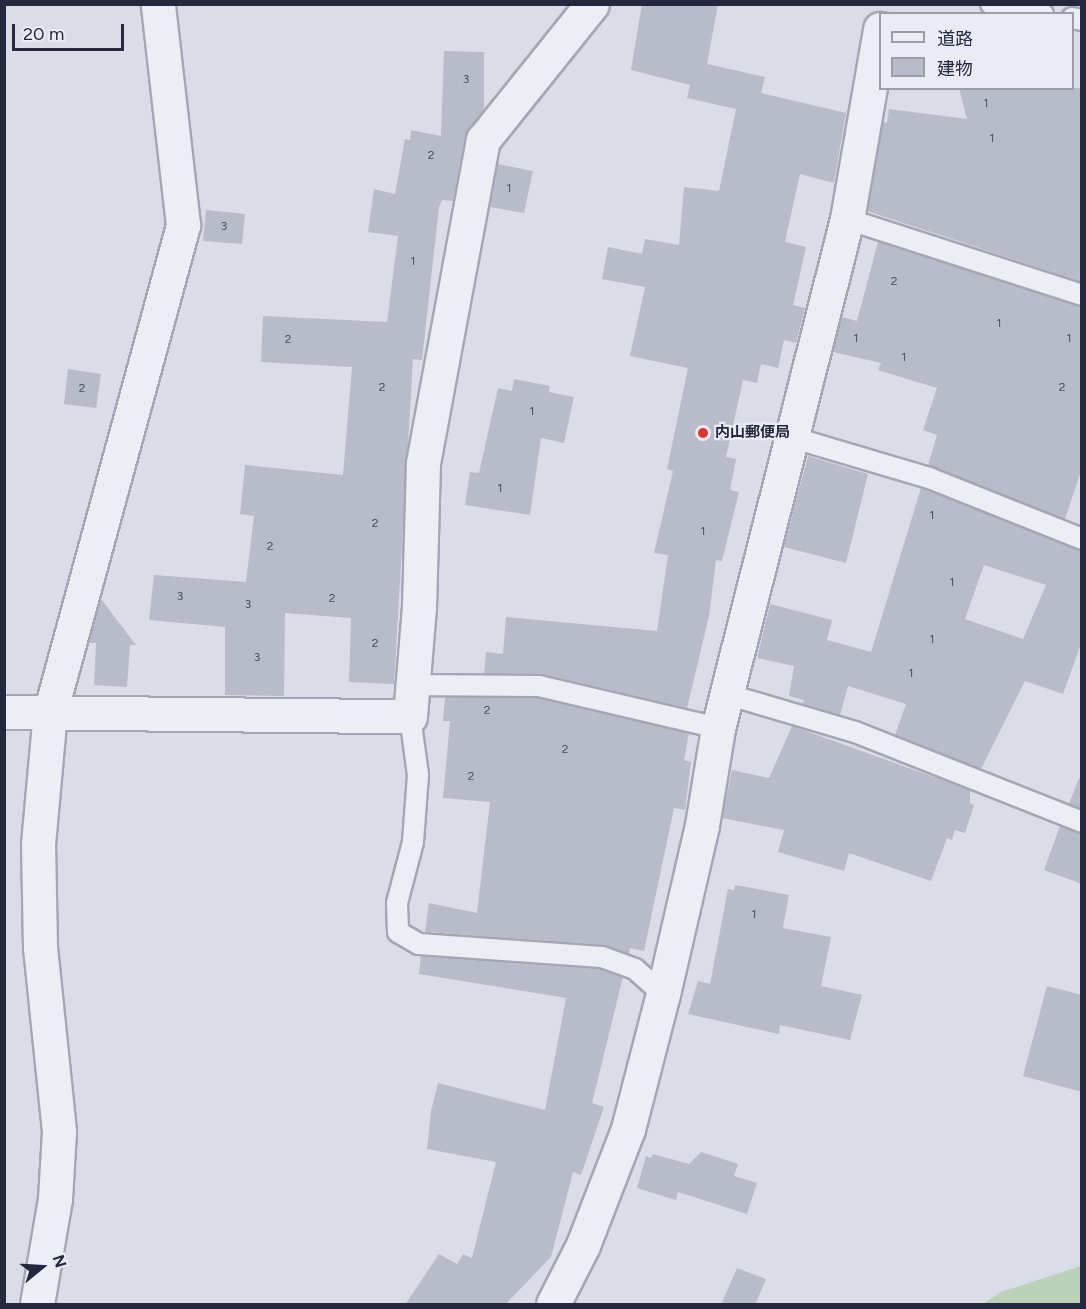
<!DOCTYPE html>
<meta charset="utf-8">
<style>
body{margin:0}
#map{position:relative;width:1086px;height:1309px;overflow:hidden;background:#dadde7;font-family:Figtree,"Noto Sans JP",sans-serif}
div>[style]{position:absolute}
.green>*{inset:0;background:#bcd1ba}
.building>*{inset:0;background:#b7bbca}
.roads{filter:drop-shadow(2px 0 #a3a7b4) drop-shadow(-2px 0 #a3a7b4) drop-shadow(0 2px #a3a7b4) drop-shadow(0 -2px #a3a7b4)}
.lane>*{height:20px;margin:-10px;padding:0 10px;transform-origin:10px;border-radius:10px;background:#edeef5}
.street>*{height:33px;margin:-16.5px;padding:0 16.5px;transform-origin:16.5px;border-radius:16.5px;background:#edeef5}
.dots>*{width:16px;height:16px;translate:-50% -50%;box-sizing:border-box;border:3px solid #e9ecf4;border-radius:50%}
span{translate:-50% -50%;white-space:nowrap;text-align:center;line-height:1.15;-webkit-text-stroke:4.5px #e9ecf4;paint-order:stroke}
.number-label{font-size:12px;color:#484d61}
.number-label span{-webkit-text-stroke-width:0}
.poi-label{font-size:15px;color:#23283e;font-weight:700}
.left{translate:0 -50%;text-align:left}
.frame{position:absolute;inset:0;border:6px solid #23283e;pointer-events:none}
.legend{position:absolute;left:879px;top:12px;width:195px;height:78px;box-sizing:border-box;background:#e9ecf4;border:2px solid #9a9eab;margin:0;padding:8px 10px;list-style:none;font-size:18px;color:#23283e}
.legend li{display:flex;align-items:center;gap:12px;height:30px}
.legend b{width:30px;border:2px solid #9a9eab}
.north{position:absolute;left:12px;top:1237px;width:60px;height:60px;-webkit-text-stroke:4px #e9ecf4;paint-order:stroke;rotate:72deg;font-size:16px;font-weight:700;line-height:24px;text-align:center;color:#23283e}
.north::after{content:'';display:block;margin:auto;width:21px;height:27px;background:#23283e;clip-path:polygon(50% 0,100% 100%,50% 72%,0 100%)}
.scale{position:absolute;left:12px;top:24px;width:112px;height:27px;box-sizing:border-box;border:3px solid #23283e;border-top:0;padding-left:8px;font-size:18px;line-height:21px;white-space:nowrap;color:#23283e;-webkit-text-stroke:4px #e9ecf4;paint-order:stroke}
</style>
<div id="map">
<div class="green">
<i style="clip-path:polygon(1081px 1266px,1081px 1304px,983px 1304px,1001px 1292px)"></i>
</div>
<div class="building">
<i style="clip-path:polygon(642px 4px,718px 4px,707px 64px,765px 77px,761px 93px,846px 113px,834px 183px,800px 174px,785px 242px,806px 247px,793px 305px,805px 308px,796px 343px,784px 340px,778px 368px,761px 364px,757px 383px,743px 380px,726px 457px,736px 459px,730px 490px,739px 492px,722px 561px,716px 560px,709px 616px,687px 708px,542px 674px,484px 674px,486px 652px,503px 654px,506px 617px,657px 631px,668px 555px,654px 553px,673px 471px,667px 469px,688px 368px,630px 356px,645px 287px,602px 279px,608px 247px,642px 254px,645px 239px,679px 245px,684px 187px,719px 191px,736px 109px,687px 98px,690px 85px,631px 70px)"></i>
<i style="clip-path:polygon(444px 51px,484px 52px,484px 109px,465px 136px,453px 201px,442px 200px,439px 207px,422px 360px,413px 359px,394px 684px,349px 682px,351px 618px,285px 613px,284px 696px,225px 695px,225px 627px,149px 620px,154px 575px,246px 582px,254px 516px,240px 514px,245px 465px,343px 475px,352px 367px,261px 362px,263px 316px,387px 322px,398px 236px,368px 232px,374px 189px,395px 194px,405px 139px,410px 140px,411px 130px,441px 136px)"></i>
<i style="clip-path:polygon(959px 88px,1082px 88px,1082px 282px,867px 211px,883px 122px,887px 123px,889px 109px,967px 119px)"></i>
<i style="clip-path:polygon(498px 164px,533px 171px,524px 213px,490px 207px)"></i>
<i style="clip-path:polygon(206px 210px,245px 214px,242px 244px,203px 241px)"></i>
<i style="clip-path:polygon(878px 242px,1082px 307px,1082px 468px,1065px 519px,928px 465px,937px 435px,923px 430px,937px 388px,878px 370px,881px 363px,833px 352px,842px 317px,857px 321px)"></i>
<i style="clip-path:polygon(68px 369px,101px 374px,96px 408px,64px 404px)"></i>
<i style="clip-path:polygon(514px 379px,550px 386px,549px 392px,574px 397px,564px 443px,541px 438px,530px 515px,465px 505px,470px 472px,479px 473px,498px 388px,512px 391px)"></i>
<i style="clip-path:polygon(808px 456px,868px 474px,846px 563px,784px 547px)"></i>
<i style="clip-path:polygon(evenodd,921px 488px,1082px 551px,1082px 641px,1063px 694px,1025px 681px,981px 769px,895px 735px,906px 704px,848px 686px,840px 715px,802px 704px,804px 700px,789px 696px,794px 666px,757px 658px,770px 604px,832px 620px,827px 640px,871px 652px,921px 488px,984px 565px,1046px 585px,1023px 639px,965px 619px,984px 565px)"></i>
<i style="clip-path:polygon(101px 599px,136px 645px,130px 645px,127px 687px,94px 685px,96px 643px,89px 643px)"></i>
<i style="clip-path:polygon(445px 697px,538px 698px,689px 733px,684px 760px,691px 762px,685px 810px,674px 808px,644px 951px,630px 948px,629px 954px,603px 945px,425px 932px,429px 903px,477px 913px,490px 802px,443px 798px,450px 721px,443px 721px)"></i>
<i style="clip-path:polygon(792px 726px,970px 790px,970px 803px,974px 805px,965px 833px,955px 830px,952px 840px,947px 838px,931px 881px,849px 853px,844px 871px,778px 852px,784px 830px,722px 818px,732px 770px,769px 778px)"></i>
<i style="clip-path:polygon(1079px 778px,1082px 778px,1082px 809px,1069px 804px)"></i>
<i style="clip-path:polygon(1060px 826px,1082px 834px,1082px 884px,1044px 870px)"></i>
<i style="clip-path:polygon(735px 885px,789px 895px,783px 928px,831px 937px,821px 986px,862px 995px,850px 1040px,780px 1025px,779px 1034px,688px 1014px,698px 981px,710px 984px,728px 889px,734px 890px)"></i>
<i style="clip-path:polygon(421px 956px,599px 969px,623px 977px,592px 1103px,604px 1107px,581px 1175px,573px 1172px,551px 1257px,505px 1305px,405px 1305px,439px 1254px,457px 1264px,463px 1254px,472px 1258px,496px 1162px,427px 1149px,431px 1111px,438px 1083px,545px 1110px,566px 998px,419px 974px)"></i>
<i style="clip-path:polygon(1047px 986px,1082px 995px,1082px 1092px,1023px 1076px)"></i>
<i style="clip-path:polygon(701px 1152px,738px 1164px,734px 1176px,757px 1183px,747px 1214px,678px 1192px,676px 1200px,637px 1188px,646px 1156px,651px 1158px,653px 1154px,689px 1164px)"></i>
<i style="clip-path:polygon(737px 1268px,766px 1279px,755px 1305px,721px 1305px)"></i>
</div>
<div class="roads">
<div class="lane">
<i style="left:991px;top:4px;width:53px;rotate:10.9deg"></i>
<i style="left:1072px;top:18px;width:10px;rotate:11deg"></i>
<i style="left:847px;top:219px;width:247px;rotate:17.9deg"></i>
<i style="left:794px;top:438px;width:141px;rotate:16.5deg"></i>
<i style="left:929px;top:478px;width:165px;rotate:21.7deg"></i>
<i style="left:412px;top:685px;width:127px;rotate:0.5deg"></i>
<i style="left:539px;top:686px;width:184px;rotate:13.2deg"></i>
<i style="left:726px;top:694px;width:134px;rotate:16.4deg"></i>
<i style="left:855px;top:732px;width:244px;rotate:21.6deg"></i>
<i style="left:410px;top:716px;width:60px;rotate:82.3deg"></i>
<i style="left:418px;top:775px;width:67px;rotate:94.3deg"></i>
<i style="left:413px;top:842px;width:63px;rotate:104.7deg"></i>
<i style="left:397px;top:903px;width:29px;rotate:88deg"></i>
<i style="left:398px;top:932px;width:24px;rotate:30deg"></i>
<i style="left:419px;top:944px;width:183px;rotate:4.1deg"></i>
<i style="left:602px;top:957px;width:35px;rotate:20deg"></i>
<i style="left:635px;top:969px;width:38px;rotate:42deg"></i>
</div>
<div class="street">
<i style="left:4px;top:712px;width:406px;rotate:0.6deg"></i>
<i style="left:410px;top:716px;width:109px;rotate:-85.3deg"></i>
<i style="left:419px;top:607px;width:144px;rotate:-88.4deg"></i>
<i style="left:423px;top:463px;width:329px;rotate:-79.5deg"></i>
<i style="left:483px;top:140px;width:174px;rotate:-51.3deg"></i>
<i style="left:37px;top:1304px;width:107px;rotate:-80.3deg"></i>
<i style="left:55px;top:1199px;width:68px;rotate:-86.6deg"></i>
<i style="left:59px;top:1131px;width:185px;rotate:-95.9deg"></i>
<i style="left:40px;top:947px;width:103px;rotate:-91.1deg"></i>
<i style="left:38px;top:844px;width:132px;rotate:-84.8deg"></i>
<i style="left:50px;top:713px;width:506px;rotate:-74.75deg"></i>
<i style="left:183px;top:225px;width:222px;rotate:-96.5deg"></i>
<i style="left:553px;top:1304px;width:66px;rotate:-63deg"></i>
<i style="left:583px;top:1245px;width:124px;rotate:-68.8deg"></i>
<i style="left:628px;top:1129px;width:139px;rotate:-75.5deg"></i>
<i style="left:663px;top:994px;width:173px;rotate:-77deg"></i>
<i style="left:702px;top:825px;width:98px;rotate:-80.6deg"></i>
<i style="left:718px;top:728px;width:525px;rotate:-75.78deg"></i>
<i style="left:847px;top:219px;width:193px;rotate:-80.1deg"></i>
</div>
</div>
<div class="dots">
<i style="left:703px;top:433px;background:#db3630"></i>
</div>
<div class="number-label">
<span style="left:466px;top:80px">3</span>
<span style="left:986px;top:104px">1</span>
<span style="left:992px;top:139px">1</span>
<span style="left:431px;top:156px">2</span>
<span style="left:509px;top:189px">1</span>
<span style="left:224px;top:227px">3</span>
<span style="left:413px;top:262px">1</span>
<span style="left:894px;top:282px">2</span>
<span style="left:999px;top:324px">1</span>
<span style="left:856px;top:339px">1</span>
<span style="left:1069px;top:339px">1</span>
<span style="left:288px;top:340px">2</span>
<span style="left:904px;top:358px">1</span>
<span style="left:382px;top:388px">2</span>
<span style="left:1062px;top:388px">2</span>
<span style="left:82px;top:389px">2</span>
<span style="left:532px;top:412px">1</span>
<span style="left:500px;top:489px">1</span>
<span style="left:932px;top:516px">1</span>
<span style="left:375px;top:524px">2</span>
<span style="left:703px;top:532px">1</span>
<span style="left:270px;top:547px">2</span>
<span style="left:952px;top:583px">1</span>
<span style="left:180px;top:597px">3</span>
<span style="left:332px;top:599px">2</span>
<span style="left:248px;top:605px">3</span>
<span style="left:932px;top:640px">1</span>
<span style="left:375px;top:644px">2</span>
<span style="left:257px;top:658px">3</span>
<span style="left:911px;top:674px">1</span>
<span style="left:487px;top:711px">2</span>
<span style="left:565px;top:750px">2</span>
<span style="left:471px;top:777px">2</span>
<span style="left:754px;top:915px">1</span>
</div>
<div class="poi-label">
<span class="left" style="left:715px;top:433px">内山郵便局</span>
</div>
<div class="frame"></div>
<ul class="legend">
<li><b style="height:8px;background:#edeef5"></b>道路</li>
<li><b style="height:16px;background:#b7bbca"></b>建物</li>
</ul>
<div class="north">N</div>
<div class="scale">20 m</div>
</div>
